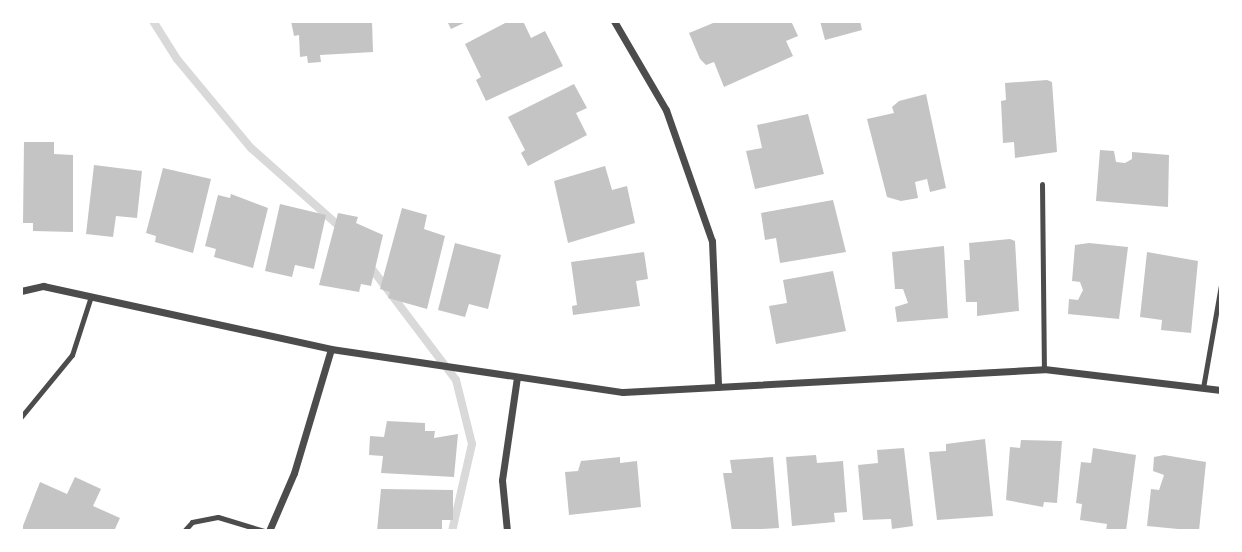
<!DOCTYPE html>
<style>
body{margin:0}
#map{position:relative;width:1242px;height:552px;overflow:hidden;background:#fff;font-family:Barlow,sans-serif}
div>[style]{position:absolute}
.stream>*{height:8px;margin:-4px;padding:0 4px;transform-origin:4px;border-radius:4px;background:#d9d9d9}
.building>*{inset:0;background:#c4c4c4}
.service>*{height:5px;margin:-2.5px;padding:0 2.5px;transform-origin:2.5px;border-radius:2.5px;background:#4c4c4c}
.minor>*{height:7px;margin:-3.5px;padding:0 3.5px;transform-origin:3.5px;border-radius:3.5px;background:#4c4c4c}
span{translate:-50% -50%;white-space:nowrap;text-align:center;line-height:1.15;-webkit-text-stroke:5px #fff;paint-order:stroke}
.frame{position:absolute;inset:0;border:23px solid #fff;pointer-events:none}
</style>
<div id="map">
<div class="stream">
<i style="left:153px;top:21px;width:45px;rotate:57.7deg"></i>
<i style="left:177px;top:59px;width:116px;rotate:50.3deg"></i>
<i style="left:251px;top:148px;width:119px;rotate:41.6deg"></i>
<i style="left:369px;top:265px;width:144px;rotate:52.9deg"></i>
<i style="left:456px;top:380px;width:66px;rotate:76deg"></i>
<i style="left:472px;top:444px;width:89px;rotate:102.9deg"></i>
</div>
<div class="building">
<i style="clip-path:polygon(291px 21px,372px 21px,373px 52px,320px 55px,321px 62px,308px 63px,307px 56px,300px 57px,299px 35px,294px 36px)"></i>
<i style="clip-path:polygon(447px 21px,468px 21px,451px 29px)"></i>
<i style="clip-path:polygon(509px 21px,523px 21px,531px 38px,545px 31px,563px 66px,486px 101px,476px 80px,481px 77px,465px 44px)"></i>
<i style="clip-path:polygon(718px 21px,791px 21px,798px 36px,786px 41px,793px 56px,724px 87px,714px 62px,706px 65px,700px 59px,689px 33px)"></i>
<i style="clip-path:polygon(820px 21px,860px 21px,862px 30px,825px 40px)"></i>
<i style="clip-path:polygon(1047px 80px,1052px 82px,1057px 152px,1015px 158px,1014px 142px,1003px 143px,1001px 101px,1006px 100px,1005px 83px)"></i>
<i style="clip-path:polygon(574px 84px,587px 108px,576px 113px,587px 135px,528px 166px,521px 153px,525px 150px,508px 117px)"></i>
<i style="clip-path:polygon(926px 94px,946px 188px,930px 192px,927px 179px,915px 182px,918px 198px,901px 201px,887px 197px,867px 119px,894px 113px,892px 107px,899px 101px)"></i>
<i style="clip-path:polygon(808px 114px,824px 174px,755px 189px,746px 151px,762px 148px,757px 125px)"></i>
<i style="clip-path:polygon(24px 142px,54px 142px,54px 154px,73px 155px,73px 232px,33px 231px,33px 223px,23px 223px)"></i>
<i style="clip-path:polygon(1100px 150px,1114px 151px,1116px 162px,1125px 163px,1132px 159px,1132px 152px,1169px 155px,1168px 207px,1096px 201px)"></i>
<i style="clip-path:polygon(94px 165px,142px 171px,137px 218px,116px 216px,113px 237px,86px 234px)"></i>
<i style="clip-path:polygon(605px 166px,612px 190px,627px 186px,635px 223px,568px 243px,554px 181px)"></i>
<i style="clip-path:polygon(163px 168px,211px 179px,193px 253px,155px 242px,156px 236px,146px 233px)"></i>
<i style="clip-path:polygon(231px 194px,268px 208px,253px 268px,214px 257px,216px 249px,205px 246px,218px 195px,230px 198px)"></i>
<i style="clip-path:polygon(833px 200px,846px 252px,780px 263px,776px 238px,765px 240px,761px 213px)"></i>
<i style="clip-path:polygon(280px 204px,326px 215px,314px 269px,295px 265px,292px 277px,265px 271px)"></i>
<i style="clip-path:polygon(402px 208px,427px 215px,424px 229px,445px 236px,427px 309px,388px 298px,390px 292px,380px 289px)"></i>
<i style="clip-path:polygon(338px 213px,358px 217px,356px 223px,383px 235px,371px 286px,361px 284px,359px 292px,319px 285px)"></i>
<i style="clip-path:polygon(1010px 239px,1015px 241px,1019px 311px,977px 316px,977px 302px,966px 302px,964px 260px,970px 260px,969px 243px)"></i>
<i style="clip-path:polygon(455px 243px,501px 255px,488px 309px,469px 304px,465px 317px,438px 310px)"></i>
<i style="clip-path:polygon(1089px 243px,1128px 247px,1119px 319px,1068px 314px,1069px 299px,1078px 300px,1083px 290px,1080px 282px,1072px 281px,1075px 245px)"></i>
<i style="clip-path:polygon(944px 246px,948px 318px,897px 322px,895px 307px,908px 303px,903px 289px,895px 289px,892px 252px)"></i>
<i style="clip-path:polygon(644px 252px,648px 279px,636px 281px,640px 306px,573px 315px,572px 306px,577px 305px,571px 262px)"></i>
<i style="clip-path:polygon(1147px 252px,1198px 261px,1191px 333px,1161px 330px,1162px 320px,1140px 317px)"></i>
<i style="clip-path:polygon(833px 271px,846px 331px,776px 344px,769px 306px,787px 303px,783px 280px)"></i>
<i style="clip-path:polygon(387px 421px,425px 423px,425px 431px,435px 431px,434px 438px,458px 434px,454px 477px,381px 473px,383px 456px,369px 455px,370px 436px,384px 437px)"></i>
<i style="clip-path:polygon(985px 439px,993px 516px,937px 520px,929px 452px,946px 451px,946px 444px)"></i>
<i style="clip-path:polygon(1021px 440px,1062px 441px,1057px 503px,1044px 502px,1043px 507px,1006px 500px,1010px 447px,1020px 448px)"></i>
<i style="clip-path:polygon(904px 448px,913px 526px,892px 529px,891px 519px,863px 520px,858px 465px,878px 463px,877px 450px)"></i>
<i style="clip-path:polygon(1093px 448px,1136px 455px,1126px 531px,1106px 531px,1107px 524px,1080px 520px,1082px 504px,1076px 503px,1081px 462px,1091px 463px)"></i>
<i style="clip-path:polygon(816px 455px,817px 463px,843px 461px,847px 512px,834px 513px,835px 522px,792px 526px,786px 457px)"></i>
<i style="clip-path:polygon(1164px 455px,1206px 462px,1199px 531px,1147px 526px,1151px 489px,1159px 490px,1164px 475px,1153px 471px,1154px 457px)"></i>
<i style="clip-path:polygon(620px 457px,620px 463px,637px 461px,641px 507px,569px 515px,565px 472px,578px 471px,581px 461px)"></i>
<i style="clip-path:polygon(773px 457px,779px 528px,732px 531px,723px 473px,732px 473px,730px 460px)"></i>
<i style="clip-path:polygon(75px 477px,101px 489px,93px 506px,120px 518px,114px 531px,21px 531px,40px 482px,67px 494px)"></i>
<i style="clip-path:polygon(381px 489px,453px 490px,453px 520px,442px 520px,442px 531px,377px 531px)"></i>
</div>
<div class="service">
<i style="left:1042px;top:184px;width:185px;rotate:89.4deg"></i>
<i style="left:1203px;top:388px;width:105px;rotate:-80.1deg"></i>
<i style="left:21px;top:417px;width:80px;rotate:-50.6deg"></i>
<i style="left:72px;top:355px;width:62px;rotate:-72.1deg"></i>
<i style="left:184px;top:531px;width:12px;rotate:-48deg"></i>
<i style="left:192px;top:522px;width:26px;rotate:-11deg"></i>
<i style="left:218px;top:517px;width:48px;rotate:16.9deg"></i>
</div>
<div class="minor">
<i style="left:614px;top:21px;width:103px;rotate:59.7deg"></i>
<i style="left:666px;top:110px;width:139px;rotate:70.7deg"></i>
<i style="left:712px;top:241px;width:146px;rotate:87.6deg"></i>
<i style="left:21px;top:291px;width:23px;rotate:-13deg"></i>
<i style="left:43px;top:286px;width:295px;rotate:12.3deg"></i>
<i style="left:331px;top:349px;width:295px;rotate:8.4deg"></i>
<i style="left:623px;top:392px;width:422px;rotate:-3.1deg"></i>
<i style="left:1044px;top:369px;width:178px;rotate:6.8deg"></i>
<i style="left:269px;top:531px;width:63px;rotate:-66.7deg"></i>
<i style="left:294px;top:473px;width:129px;rotate:-73.4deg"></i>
<i style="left:507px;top:531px;width:51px;rotate:-95.6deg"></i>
<i style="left:502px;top:480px;width:104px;rotate:-81.7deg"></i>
</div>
<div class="frame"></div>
</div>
